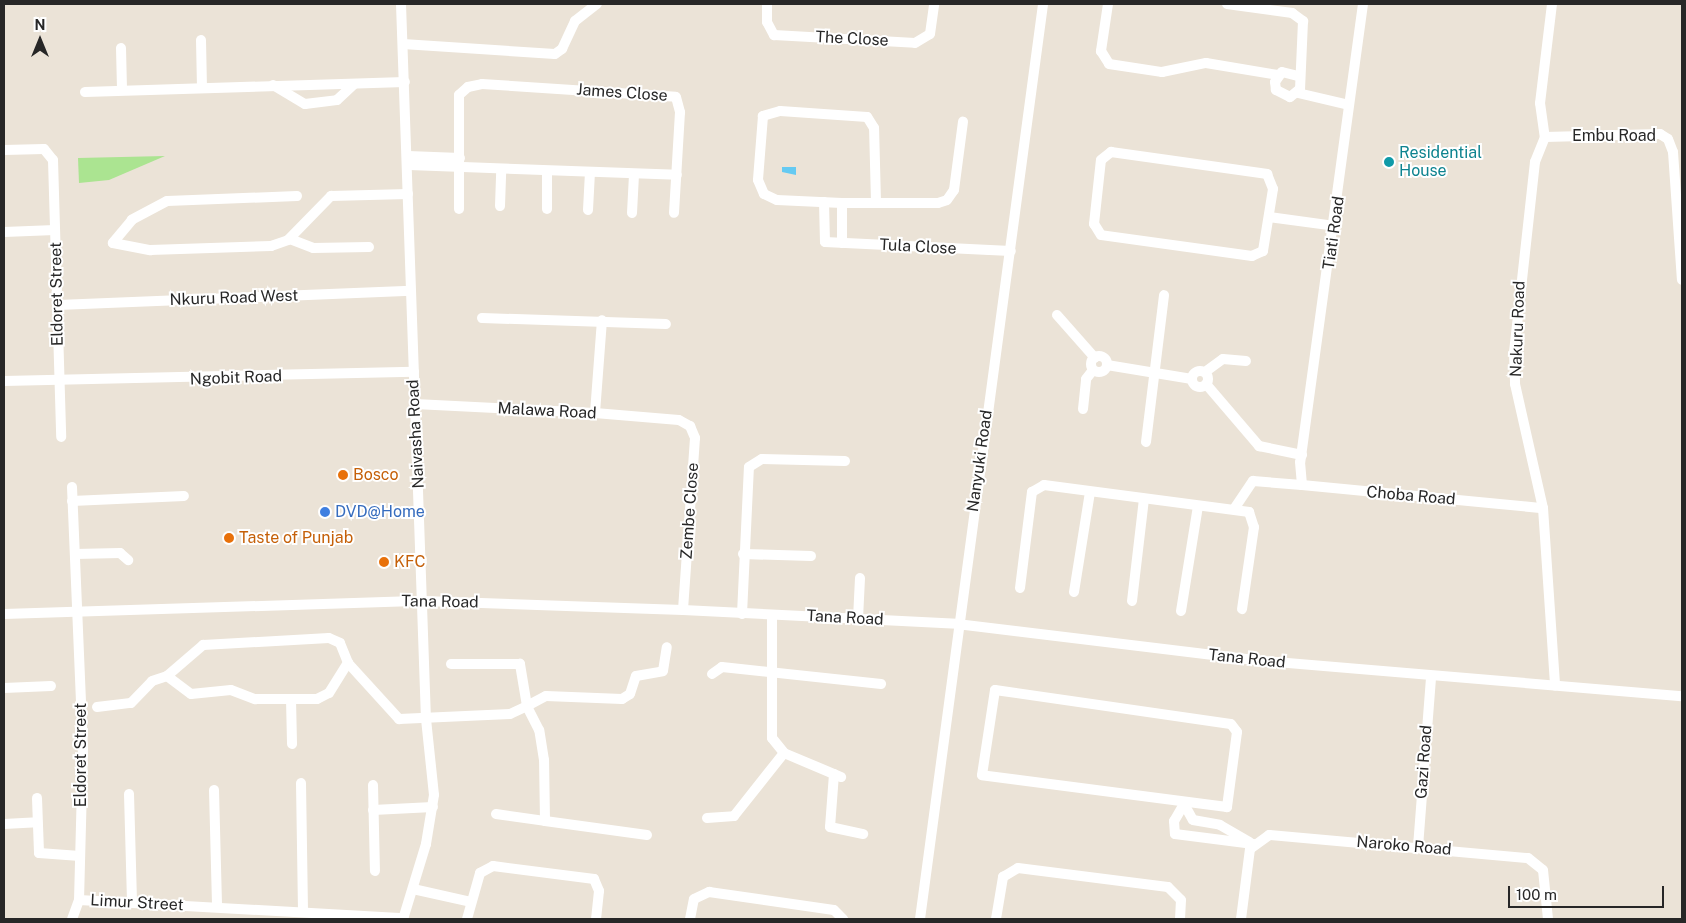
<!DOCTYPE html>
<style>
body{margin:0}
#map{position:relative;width:1686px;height:923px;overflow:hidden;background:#ebe3d7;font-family:"Public Sans",sans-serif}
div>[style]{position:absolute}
.green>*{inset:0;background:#abe491}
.water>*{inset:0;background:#65caf2}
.minor>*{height:10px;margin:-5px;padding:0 5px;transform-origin:5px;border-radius:5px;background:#fff}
.minor>.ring{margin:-5px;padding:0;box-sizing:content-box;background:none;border:10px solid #fff;border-radius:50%}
.dots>*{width:14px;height:14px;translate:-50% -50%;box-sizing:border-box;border:2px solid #fff;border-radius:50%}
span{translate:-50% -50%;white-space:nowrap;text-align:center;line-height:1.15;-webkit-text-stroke:4px #fff;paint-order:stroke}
.street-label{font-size:16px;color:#272727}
.culture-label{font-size:16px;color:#0d838f}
.left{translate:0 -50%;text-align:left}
.food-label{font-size:16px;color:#c56008}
.shop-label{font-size:16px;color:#366cbe}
.frame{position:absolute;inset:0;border:5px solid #272727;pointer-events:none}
.north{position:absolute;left:15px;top:15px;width:50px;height:50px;-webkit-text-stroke:4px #fff;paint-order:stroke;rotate:0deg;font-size:14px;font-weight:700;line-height:20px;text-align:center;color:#272727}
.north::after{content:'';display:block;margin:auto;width:18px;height:22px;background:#272727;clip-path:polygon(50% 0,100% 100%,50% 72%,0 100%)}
.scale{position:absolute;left:1508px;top:886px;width:156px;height:22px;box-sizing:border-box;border:2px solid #272727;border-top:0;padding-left:6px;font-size:15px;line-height:18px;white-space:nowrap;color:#272727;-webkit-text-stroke:4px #fff;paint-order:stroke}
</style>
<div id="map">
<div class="green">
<i style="clip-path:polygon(165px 156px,109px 180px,79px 183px,78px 158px)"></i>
</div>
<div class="water">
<i style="clip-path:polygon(782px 167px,796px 167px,796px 175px,782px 172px)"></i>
</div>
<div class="minor">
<i style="left:401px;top:4px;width:715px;rotate:88deg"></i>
<i style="left:426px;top:719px;width:76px;rotate:84deg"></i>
<i style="left:434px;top:795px;width:50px;rotate:99.3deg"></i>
<i style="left:426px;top:844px;width:78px;rotate:107deg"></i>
<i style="left:767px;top:4px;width:18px;rotate:90deg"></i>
<i style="left:767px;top:22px;width:15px;rotate:62deg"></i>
<i style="left:774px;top:35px;width:141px;rotate:3.2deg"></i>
<i style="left:915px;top:43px;width:17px;rotate:-31deg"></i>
<i style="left:930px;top:34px;width:30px;rotate:-82deg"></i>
<i style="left:1108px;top:4px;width:48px;rotate:98.5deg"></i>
<i style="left:1101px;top:51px;width:15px;rotate:58deg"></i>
<i style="left:1109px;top:64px;width:54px;rotate:8.6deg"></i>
<i style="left:1162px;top:72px;width:45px;rotate:-11.6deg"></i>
<i style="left:1206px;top:63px;width:73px;rotate:9.5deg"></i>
<i style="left:1227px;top:4px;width:66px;rotate:7.9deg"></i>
<i style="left:1292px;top:13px;width:14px;rotate:36deg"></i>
<i style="left:1303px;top:21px;width:68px;rotate:92.5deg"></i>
<i style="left:1300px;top:89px;width:13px;rotate:141deg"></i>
<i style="left:1290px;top:97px;width:16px;rotate:-153deg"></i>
<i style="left:1276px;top:90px;width:8px;rotate:-97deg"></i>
<i style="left:1275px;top:82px;width:12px;rotate:-55deg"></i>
<i style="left:1282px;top:72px;width:16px;rotate:14deg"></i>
<i style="left:1363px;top:4px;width:462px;rotate:97.8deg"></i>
<i style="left:1300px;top:462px;width:23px;rotate:85deg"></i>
<i style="left:1302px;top:485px;width:242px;rotate:5.5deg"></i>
<i style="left:1552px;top:4px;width:100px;rotate:96.9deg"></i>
<i style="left:1540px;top:103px;width:34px;rotate:82deg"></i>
<i style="left:1545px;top:137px;width:27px;rotate:112deg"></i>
<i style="left:1535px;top:162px;width:192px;rotate:96.3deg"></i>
<i style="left:1514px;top:353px;width:31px;rotate:88deg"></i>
<i style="left:1515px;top:384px;width:127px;rotate:77.3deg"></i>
<i style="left:1543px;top:508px;width:178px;rotate:86.1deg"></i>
<i style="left:201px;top:40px;width:46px;rotate:88.8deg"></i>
<i style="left:403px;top:44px;width:152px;rotate:3.8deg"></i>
<i style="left:555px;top:54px;width:9px;rotate:-36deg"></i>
<i style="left:562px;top:49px;width:31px;rotate:-65deg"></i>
<i style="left:575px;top:21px;width:28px;rotate:-38deg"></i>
<i style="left:121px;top:48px;width:42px;rotate:88.6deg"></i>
<i style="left:273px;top:85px;width:37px;rotate:31deg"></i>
<i style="left:305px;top:104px;width:32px;rotate:-7deg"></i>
<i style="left:337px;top:100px;width:23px;rotate:-43deg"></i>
<i style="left:85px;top:92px;width:320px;rotate:-1.8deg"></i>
<i style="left:1298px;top:93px;width:52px;rotate:13.2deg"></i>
<i style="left:1545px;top:137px;width:115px;rotate:-1.5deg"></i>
<i style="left:1660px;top:134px;width:9px;rotate:32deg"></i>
<i style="left:1668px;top:139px;width:14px;rotate:69deg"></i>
<i style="left:1673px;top:152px;width:128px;rotate:86deg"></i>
<i style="left:4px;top:150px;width:40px;rotate:-1.4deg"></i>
<i style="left:44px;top:149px;width:14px;rotate:51deg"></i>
<i style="left:53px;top:160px;width:277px;rotate:88.3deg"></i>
<i style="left:1111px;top:152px;width:158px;rotate:8deg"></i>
<i style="left:1267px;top:174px;width:16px;rotate:68deg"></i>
<i style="left:1273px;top:189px;width:63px;rotate:99.2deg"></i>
<i style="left:1263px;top:251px;width:12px;rotate:156deg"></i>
<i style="left:1252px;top:256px;width:152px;rotate:-172.1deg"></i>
<i style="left:1101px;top:235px;width:13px;rotate:-122deg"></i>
<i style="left:1094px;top:224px;width:64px;rotate:-83.8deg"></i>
<i style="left:1101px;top:160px;width:13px;rotate:-39deg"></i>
<i style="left:408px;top:156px;width:52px;rotate:2.2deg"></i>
<i style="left:409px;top:165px;width:268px;rotate:2.1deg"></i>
<i style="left:547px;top:172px;width:37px;rotate:90deg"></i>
<i style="left:297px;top:196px;width:130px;rotate:177.8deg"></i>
<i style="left:167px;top:201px;width:40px;rotate:152deg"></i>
<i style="left:132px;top:220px;width:30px;rotate:130deg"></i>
<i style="left:113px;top:243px;width:38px;rotate:11deg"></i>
<i style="left:150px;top:250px;width:121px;rotate:-1.9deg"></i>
<i style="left:271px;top:246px;width:18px;rotate:-19deg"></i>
<i style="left:288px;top:240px;width:62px;rotate:-45.7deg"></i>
<i style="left:331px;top:196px;width:77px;rotate:-1.5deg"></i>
<i style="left:824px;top:202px;width:40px;rotate:88.6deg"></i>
<i style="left:825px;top:242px;width:186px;rotate:2.8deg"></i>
<i style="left:876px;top:202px;width:74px;rotate:-91.5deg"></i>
<i style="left:874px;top:128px;width:13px;rotate:-122deg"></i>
<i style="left:867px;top:117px;width:87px;rotate:-176.1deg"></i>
<i style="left:780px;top:111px;width:18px;rotate:164deg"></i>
<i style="left:763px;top:116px;width:64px;rotate:94.5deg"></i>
<i style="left:758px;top:180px;width:15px;rotate:67deg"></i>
<i style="left:764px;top:194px;width:14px;rotate:25deg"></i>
<i style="left:777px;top:200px;width:65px;rotate:2.6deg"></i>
<i style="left:842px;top:203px;width:96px"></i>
<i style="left:938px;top:203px;width:9px;rotate:-18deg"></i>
<i style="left:947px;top:200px;width:12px;rotate:-55deg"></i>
<i style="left:954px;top:190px;width:69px;rotate:-82.5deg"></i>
<i style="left:500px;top:206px;width:36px;rotate:-88deg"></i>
<i style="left:459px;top:209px;width:114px;rotate:-90deg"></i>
<i style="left:459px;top:95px;width:12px;rotate:-42deg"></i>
<i style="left:468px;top:87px;width:14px;rotate:-12deg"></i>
<i style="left:482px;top:84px;width:194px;rotate:3.8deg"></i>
<i style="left:676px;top:97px;width:16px;rotate:75deg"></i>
<i style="left:680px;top:112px;width:101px;rotate:93.4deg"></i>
<i style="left:588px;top:210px;width:36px;rotate:-87deg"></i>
<i style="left:632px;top:213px;width:38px;rotate:-87deg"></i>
<i style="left:1269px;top:217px;width:68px;rotate:7.7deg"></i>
<i style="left:4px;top:232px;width:51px;rotate:-2.2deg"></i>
<i style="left:290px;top:239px;width:25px;rotate:21deg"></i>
<i style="left:313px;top:248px;width:56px;rotate:-1deg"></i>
<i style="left:842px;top:243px;width:40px;rotate:-90deg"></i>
<i style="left:58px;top:305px;width:353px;rotate:-2.3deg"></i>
<i style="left:1057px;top:315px;width:57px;rotate:48.5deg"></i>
<i style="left:482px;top:318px;width:184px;rotate:1.9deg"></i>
<i class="ring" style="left:1091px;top:356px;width:6px;height:6px"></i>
<i style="left:1107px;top:365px;width:86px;rotate:9.4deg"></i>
<i class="ring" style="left:1192px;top:371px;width:6px;height:6px"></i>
<i style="left:1205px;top:372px;width:22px;rotate:-36deg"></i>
<i style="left:1223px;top:359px;width:23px;rotate:5deg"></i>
<i style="left:4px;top:381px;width:410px;rotate:-1.3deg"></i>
<i style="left:1206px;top:384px;width:82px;rotate:49.5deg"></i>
<i style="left:1259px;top:446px;width:44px;rotate:11.8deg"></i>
<i style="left:415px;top:404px;width:180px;rotate:2.9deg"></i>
<i style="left:595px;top:413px;width:84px;rotate:4.8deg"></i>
<i style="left:679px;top:420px;width:13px;rotate:29deg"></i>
<i style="left:690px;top:426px;width:13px;rotate:67deg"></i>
<i style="left:695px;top:438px;width:172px;rotate:94deg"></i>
<i style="left:1083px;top:409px;width:30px;rotate:-84deg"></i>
<i style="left:1086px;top:379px;width:11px;rotate:-52deg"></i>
<i style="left:595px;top:413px;width:93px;rotate:-85.7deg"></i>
<i style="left:1146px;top:442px;width:148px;rotate:-83deg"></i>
<i style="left:72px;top:487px;width:261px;rotate:87.6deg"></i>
<i style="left:83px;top:748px;width:152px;rotate:91.5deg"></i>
<i style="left:79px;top:900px;width:20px;rotate:110deg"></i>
<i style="left:72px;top:501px;width:112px;rotate:-2.6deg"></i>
<i style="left:1234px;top:509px;width:34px;rotate:-56deg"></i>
<i style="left:1253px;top:481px;width:49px;rotate:4.7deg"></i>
<i style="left:75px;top:554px;width:45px;rotate:-1.3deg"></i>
<i style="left:120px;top:553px;width:11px;rotate:41deg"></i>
<i style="left:743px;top:554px;width:68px;rotate:1.7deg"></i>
<i style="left:1020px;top:588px;width:97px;rotate:-82.9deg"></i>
<i style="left:1032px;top:492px;width:14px;rotate:-30deg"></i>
<i style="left:1044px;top:485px;width:207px;rotate:7.5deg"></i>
<i style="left:1249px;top:512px;width:16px;rotate:72deg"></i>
<i style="left:1254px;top:527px;width:83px;rotate:98.3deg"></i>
<i style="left:1074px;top:592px;width:101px;rotate:-80.9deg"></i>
<i style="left:1132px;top:601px;width:103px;rotate:-83.3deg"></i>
<i style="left:1181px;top:611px;width:106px;rotate:-80.8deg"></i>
<i style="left:4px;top:614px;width:419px;rotate:-1.8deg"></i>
<i style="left:423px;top:601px;width:260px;rotate:2deg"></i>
<i style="left:683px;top:610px;width:274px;rotate:2.9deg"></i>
<i style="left:957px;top:624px;width:308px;rotate:6.9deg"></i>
<i style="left:1263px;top:661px;width:420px;rotate:4.8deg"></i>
<i style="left:742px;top:614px;width:147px;rotate:-87.3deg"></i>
<i style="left:749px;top:467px;width:15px;rotate:-32deg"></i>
<i style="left:762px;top:459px;width:83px;rotate:1.4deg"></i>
<i style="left:772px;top:615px;width:123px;rotate:90deg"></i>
<i style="left:772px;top:738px;width:19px;rotate:51deg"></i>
<i style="left:784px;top:753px;width:62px;rotate:22.8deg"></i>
<i style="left:858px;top:619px;width:41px;rotate:-87.2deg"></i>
<i style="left:712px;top:674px;width:12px;rotate:-35deg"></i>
<i style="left:722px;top:667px;width:160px;rotate:6.1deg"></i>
<i style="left:167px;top:676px;width:48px;rotate:-40.7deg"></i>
<i style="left:203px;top:645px;width:126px;rotate:-3.2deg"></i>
<i style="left:329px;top:638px;width:12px;rotate:24deg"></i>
<i style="left:340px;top:643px;width:22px;rotate:68deg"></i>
<i style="left:348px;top:663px;width:76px;rotate:47.7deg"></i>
<i style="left:399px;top:719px;width:111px;rotate:-2.6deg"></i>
<i style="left:510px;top:714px;width:19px;rotate:-25deg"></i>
<i style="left:527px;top:706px;width:43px;rotate:-99.5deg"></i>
<i style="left:520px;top:664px;width:69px;rotate:180deg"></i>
<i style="left:4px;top:688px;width:47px;rotate:-2.4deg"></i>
<i style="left:995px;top:690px;width:238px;rotate:8.2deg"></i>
<i style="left:1231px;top:724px;width:10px;rotate:53deg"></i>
<i style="left:1237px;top:732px;width:76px;rotate:97.6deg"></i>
<i style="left:1227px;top:807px;width:247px;rotate:-172.6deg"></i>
<i style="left:982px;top:775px;width:86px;rotate:-81.3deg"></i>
<i style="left:291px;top:699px;width:45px;rotate:88.7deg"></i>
<i style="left:97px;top:707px;width:34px;rotate:-7deg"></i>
<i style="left:131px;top:703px;width:30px;rotate:-46deg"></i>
<i style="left:152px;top:681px;width:16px;rotate:-18deg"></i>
<i style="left:167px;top:676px;width:30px;rotate:37deg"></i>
<i style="left:191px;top:694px;width:40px;rotate:-5.7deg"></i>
<i style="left:231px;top:690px;width:26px;rotate:21deg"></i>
<i style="left:255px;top:699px;width:62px"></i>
<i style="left:317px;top:699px;width:13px;rotate:-27deg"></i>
<i style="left:329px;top:693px;width:36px;rotate:-58deg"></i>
<i style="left:834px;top:774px;width:53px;rotate:94.3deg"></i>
<i style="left:830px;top:827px;width:34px;rotate:12deg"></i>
<i style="left:301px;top:783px;width:128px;rotate:89.1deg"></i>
<i style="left:373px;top:785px;width:86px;rotate:88.7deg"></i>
<i style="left:214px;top:790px;width:117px;rotate:88.5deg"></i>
<i style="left:129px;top:794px;width:107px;rotate:88.4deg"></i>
<i style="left:37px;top:798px;width:55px;rotate:87.9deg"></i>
<i style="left:39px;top:853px;width:41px;rotate:4.2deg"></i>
<i style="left:1184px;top:804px;width:20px;rotate:120deg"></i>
<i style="left:1174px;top:821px;width:13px;rotate:86deg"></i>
<i style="left:1175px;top:834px;width:79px;rotate:7.3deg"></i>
<i style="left:1184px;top:804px;width:18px;rotate:61deg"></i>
<i style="left:1193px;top:820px;width:27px;rotate:10deg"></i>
<i style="left:1220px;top:825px;width:34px;rotate:30deg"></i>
<i style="left:373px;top:810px;width:60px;rotate:-2.9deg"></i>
<i style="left:496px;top:814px;width:49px;rotate:8.1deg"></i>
<i style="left:707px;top:818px;width:27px;rotate:-4deg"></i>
<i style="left:734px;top:816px;width:80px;rotate:-51.6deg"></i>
<i style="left:4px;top:824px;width:33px;rotate:-3deg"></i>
<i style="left:647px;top:835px;width:103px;rotate:-172.2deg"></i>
<i style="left:545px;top:821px;width:61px;rotate:-90.9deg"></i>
<i style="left:544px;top:760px;width:30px;rotate:-99deg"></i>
<i style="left:539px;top:730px;width:27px;rotate:-117deg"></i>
<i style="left:527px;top:706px;width:21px;rotate:-28deg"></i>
<i style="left:546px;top:696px;width:76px;rotate:2.3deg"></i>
<i style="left:622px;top:699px;width:9px;rotate:-32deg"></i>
<i style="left:630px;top:694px;width:19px;rotate:-72deg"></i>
<i style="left:636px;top:676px;width:27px;rotate:-10deg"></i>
<i style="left:663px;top:671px;width:24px;rotate:-81deg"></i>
<i style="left:1418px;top:847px;width:170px;rotate:-85.6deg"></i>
<i style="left:413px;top:889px;width:59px;rotate:12.6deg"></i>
<i style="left:79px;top:900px;width:325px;rotate:3.2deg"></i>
<i style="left:467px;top:919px;width:48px;rotate:-74.2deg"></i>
<i style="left:480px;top:873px;width:15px;rotate:-28deg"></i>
<i style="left:493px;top:866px;width:102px;rotate:7.3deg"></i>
<i style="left:594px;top:879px;width:13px;rotate:67deg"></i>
<i style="left:599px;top:891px;width:28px;rotate:96deg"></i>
<i style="left:690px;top:919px;width:20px;rotate:-79deg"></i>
<i style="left:694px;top:899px;width:17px;rotate:-25deg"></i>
<i style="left:709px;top:892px;width:126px;rotate:8.2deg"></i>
<i style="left:834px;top:910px;width:13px;rotate:45deg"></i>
<i style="left:920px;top:919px;width:923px;rotate:-82.34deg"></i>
<i style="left:996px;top:919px;width:43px;rotate:-80.5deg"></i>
<i style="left:1003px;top:877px;width:17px;rotate:-31deg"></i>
<i style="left:1018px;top:868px;width:151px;rotate:7.2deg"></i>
<i style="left:1168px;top:887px;width:18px;rotate:45deg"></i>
<i style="left:1181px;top:900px;width:19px;rotate:93deg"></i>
<i style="left:1241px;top:919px;width:71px;rotate:-82.7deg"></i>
<i style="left:1250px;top:849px;width:24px;rotate:-36deg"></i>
<i style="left:1269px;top:835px;width:260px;rotate:5.1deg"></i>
<i style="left:1528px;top:858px;width:19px;rotate:39deg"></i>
<i style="left:1543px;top:870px;width:49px;rotate:84.2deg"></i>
</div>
<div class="dots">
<i style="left:1389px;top:162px;background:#0f9aa8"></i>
<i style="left:343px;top:475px;background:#e8710a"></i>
<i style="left:325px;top:512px;background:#3f7fe0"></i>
<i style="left:229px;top:538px;background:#e8710a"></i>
<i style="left:384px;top:562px;background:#e8710a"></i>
</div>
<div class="street-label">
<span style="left:852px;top:39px;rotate:3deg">The Close</span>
<span style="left:622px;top:93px;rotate:4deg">James Close</span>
<span style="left:1614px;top:136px">Embu Road</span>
<span style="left:1334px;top:233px;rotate:-82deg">Tiati Road</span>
<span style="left:918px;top:247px;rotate:3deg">Tula Close</span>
<span style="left:57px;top:294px;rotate:-91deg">Eldoret Street</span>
<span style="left:234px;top:298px;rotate:-2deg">Nkuru Road West</span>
<span style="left:1518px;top:329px;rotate:-88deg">Nakuru Road</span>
<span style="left:236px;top:378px;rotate:-2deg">Ngobit Road</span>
<span style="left:547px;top:411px;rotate:3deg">Malawa Road</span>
<span style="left:416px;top:434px;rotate:-93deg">Naivasha Road</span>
<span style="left:980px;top:461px;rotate:-82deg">Nanyuki Road</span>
<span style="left:1411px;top:496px;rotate:5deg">Choba Road</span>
<span style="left:690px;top:511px;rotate:-86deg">Zembe Close</span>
<span style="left:440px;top:602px;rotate:1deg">Tana Road</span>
<span style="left:845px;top:618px;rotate:3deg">Tana Road</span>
<span style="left:1247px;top:659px;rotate:6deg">Tana Road</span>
<span style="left:81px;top:755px;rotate:-90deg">Eldoret Street</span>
<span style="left:1424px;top:762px;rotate:-86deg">Gazi Road</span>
<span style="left:1404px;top:846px;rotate:5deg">Naroko Road</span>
<span style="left:137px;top:903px;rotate:3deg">Limur Street</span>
</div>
<div class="culture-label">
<span class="left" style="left:1399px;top:162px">Residential<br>House</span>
</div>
<div class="food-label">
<span class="left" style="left:353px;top:475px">Bosco</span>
<span class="left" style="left:239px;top:538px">Taste of Punjab</span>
<span class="left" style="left:394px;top:562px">KFC</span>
</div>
<div class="shop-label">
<span class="left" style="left:335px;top:512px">DVD@Home</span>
</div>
<div class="frame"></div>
<div class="north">N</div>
<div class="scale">100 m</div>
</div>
